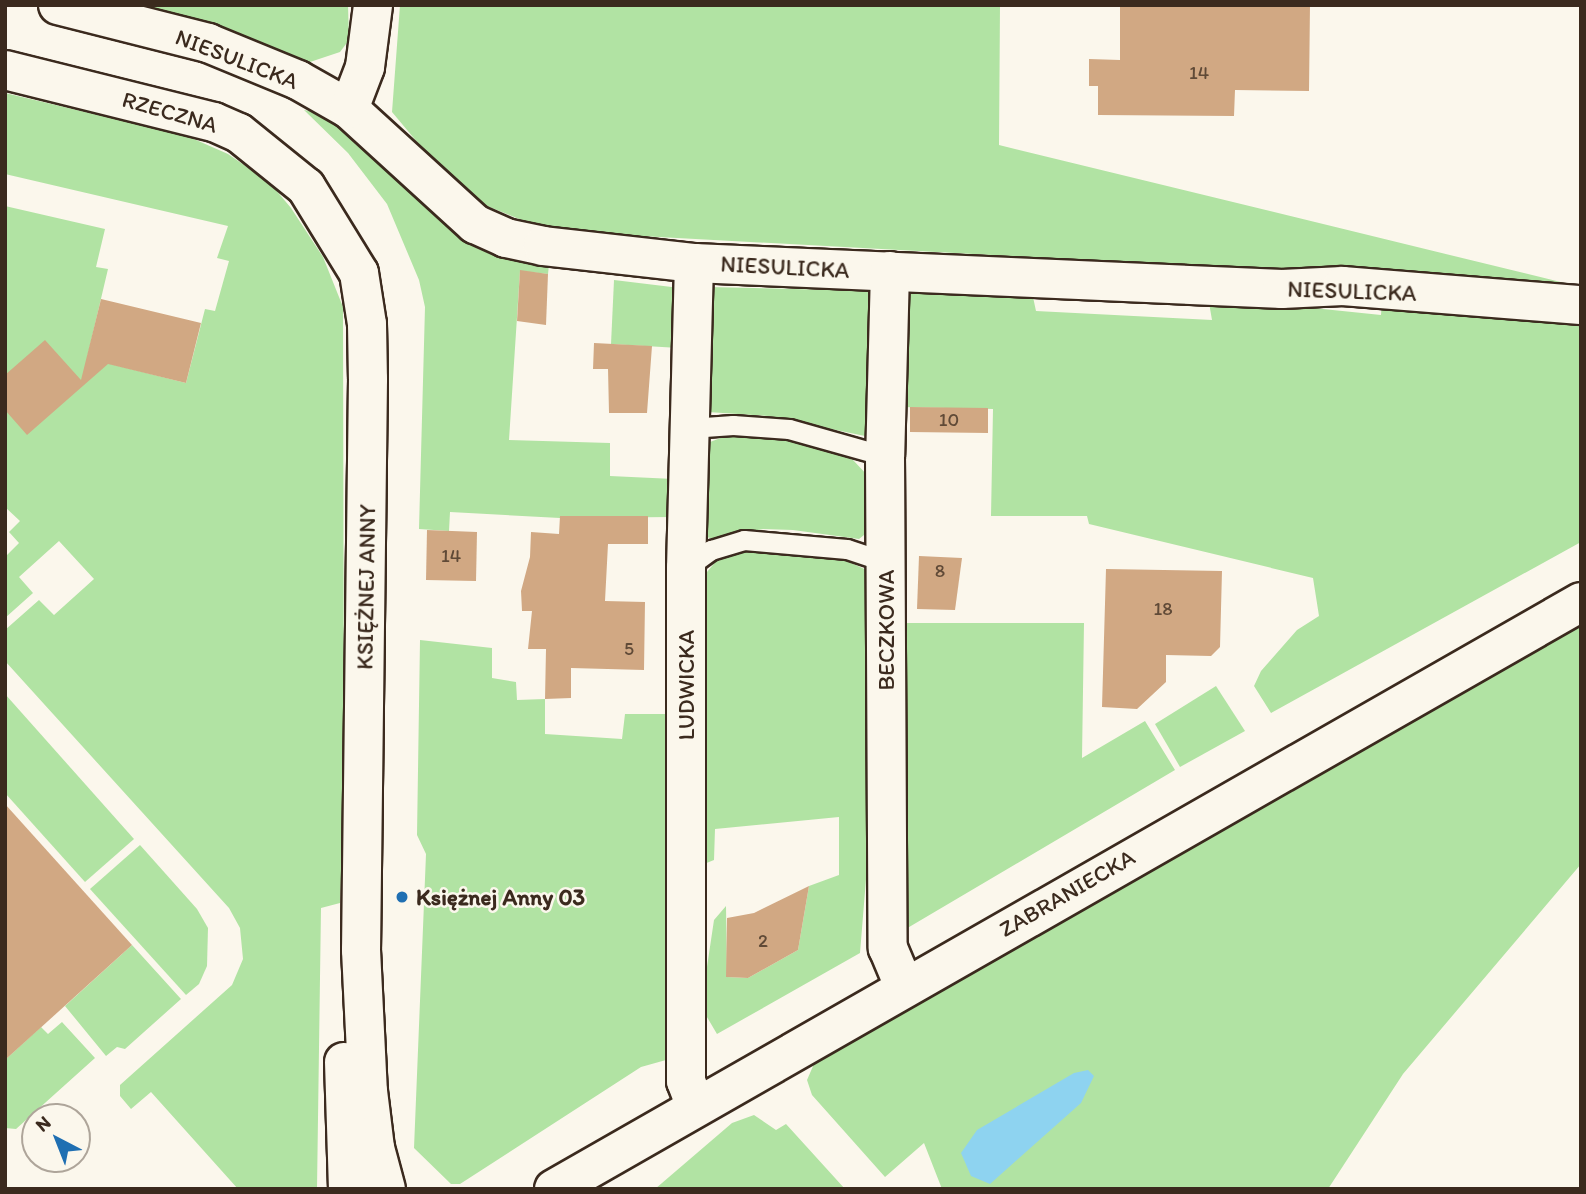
<!DOCTYPE html>
<meta charset="utf-8">
<style>
body{margin:0}
#map{position:relative;width:1586px;height:1194px;overflow:hidden;background:#fbf7ec;font-family:Itim,sans-serif}
div>[style]{position:absolute}
.green>*{inset:0;background:#b1e3a3}
.water>*{inset:0;background:#8ed3f0}
.building>*{inset:0;background:#d1a883}
.roads{filter:drop-shadow(2px 0 #3b2a1e) drop-shadow(-2px 0 #3b2a1e) drop-shadow(0 2px #3b2a1e) drop-shadow(0 -2px #3b2a1e)}
.service>*{height:19px;margin:-9.5px;padding:0 9.5px;transform-origin:9.5px;border-radius:9.5px;background:#fbf7ec}
.minor>*{height:38px;margin:-19px;padding:0 19px;transform-origin:19px;border-radius:19px;background:#fbf7ec}
.tertiary>*{height:38px;margin:-19px;padding:0 19px;transform-origin:19px;border-radius:19px;background:#fbf7ec}
.secondary>*{height:38px;margin:-19px;padding:0 19px;transform-origin:19px;border-radius:19px;background:#fbf7ec}
.dots>*{width:19px;height:19px;translate:-50% -50%;box-sizing:border-box;border:4px solid #fbf7ec;border-radius:50%}
span{translate:-50% -50%;white-space:nowrap;text-align:center;line-height:1.15;-webkit-text-stroke:5px #fbf7ec;paint-order:stroke}
.number-label{font-size:19px;color:#604a37}
.number-label span{-webkit-text-stroke-width:0}
.street-label{font-size:23px;color:#3b2a1e}
.poi-label{font-size:23px;color:#3b2a1e;font-weight:700}
.left{translate:0 -50%;text-align:left}
.frame{position:absolute;inset:0;border:7px solid #3b2a1e;pointer-events:none}
.north{position:absolute;left:21px;top:1103px;width:70px;height:70px;box-sizing:border-box;background:#fbf7ec;border:2px solid #aea59a;border-radius:50%;rotate:318deg;font-size:19px;font-weight:700;line-height:28px;text-align:center;color:#3b2a1e}
.north::after{content:'';display:block;margin:auto;width:24px;height:32px;background:#1f6fb2;clip-path:polygon(50% 0,100% 100%,50% 72%,0 100%)}
</style>
<div id="map">
<div class="green">
<i style="clip-path:polygon(124px 5px,348px 5px,349px 40px,340px 52px,304px 64px)"></i>
<i style="clip-path:polygon(400px 5px,1000px 5px,999px 145px,1581px 287px,549px 231px,482px 204px,438px 167px,392px 112px)"></i>
<i style="clip-path:polygon(5px 93px,187px 136px,228px 154px,270px 183px,291px 208px,323px 257px,343px 307px,344px 805px,340px 903px,321px 908px,317px 1189px,238px 1189px,151px 1092px,131px 1109px,120px 1096px,120px 1085px,232px 985px,243px 959px,240px 928px,229px 908px,5px 661px,5px 630px,39px 600px,54px 615px,94px 579px,59px 541px,19px 577px,33px 593px,5px 618px,5px 557px,19px 543px,9px 532px,20px 521px,5px 507px,5px 206px,105px 229px,96px 267px,108px 269px,87px 358px,186px 383px,205px 309px,215px 311px,229px 261px,217px 258px,228px 226px,5px 174px)"></i>
<i style="clip-path:polygon(304px 110px,324px 114px,549px 265px,548px 274px,520px 271px,509px 440px,610px 443px,610px 476px,674px 479px,673px 517px,560px 518px,450px 512px,449px 531px,419px 529px,425px 307px,419px 280px,387px 204px,348px 153px)"></i>
<i style="clip-path:polygon(614px 280px,680px 288px,679px 348px,611px 344px)"></i>
<i style="clip-path:polygon(708px 287px,877px 291px,872px 417px,865px 436px,768px 416px,708px 412px)"></i>
<i style="clip-path:polygon(901px 293px,1033px 297px,1036px 311px,1212px 320px,1208px 297px,1381px 315px,1382px 300px,1581px 316px,1581px 542px,1271px 713px,1254px 686px,1261px 671px,1297px 630px,1319px 616px,1313px 578px,1089px 524px,1087px 516px,991px 516px,993px 409px,901px 407px)"></i>
<i style="clip-path:polygon(734px 433px,817px 445px,853px 460px,869px 477px,869px 531px,859px 539px,793px 530px,763px 529px,716px 539px,700px 536px,698px 458px,710px 442px)"></i>
<i style="clip-path:polygon(775px 548px,831px 554px,869px 571px,870px 830px,860px 953px,717px 1034px,701px 1007px,714px 920px,726px 906px,727px 977px,748px 978px,798px 950px,809px 886px,839px 875px,839px 817px,715px 829px,714px 860px,699px 866px,707px 572px,717px 560px,741px 550px)"></i>
<i style="clip-path:polygon(900px 623px,1084px 623px,1082px 758px,1145px 721px,1175px 770px,899px 933px)"></i>
<i style="clip-path:polygon(1581px 625px,1581px 864px,1403px 1074px,1328px 1189px,942px 1189px,924px 1143px,885px 1177px,812px 1095px,807px 1080px,817px 1057px)"></i>
<i style="clip-path:polygon(420px 640px,492px 648px,492px 678px,516px 682px,517px 700px,545px 699px,545px 734px,622px 739px,625px 714px,668px 714px,666px 1060px,641px 1067px,460px 1184px,451px 1184px,414px 1148px,426px 854px,417px 835px)"></i>
<i style="clip-path:polygon(1216px 686px,1245px 731px,1180px 767px,1155px 724px)"></i>
<i style="clip-path:polygon(5px 694px,134px 839px,85px 882px,5px 793px)"></i>
<i style="clip-path:polygon(140px 845px,197px 909px,208px 928px,207px 966px,199px 984px,186px 995px,90px 889px)"></i>
<i style="clip-path:polygon(132px 945px,181px 999px,125px 1049px,117px 1047px,106px 1056px,65px 1006px)"></i>
<i style="clip-path:polygon(62px 1022px,95px 1058px,16px 1129px,5px 1128px,5px 1060px,41px 1027px,48px 1034px)"></i>
<i style="clip-path:polygon(754px 1115px,776px 1130px,786px 1124px,845px 1189px,655px 1189px,732px 1123px)"></i>
</div>
<div class="water">
<i style="clip-path:polygon(1088px 1070px,1094px 1076px,1081px 1103px,990px 1184px,971px 1176px,961px 1153px,977px 1130px,1074px 1073px)"></i>
</div>
<div class="building">
<i style="clip-path:polygon(1120px 5px,1310px 5px,1309px 91px,1235px 90px,1234px 116px,1098px 115px,1098px 86px,1089px 86px,1089px 59px,1120px 60px)"></i>
<i style="clip-path:polygon(520px 270px,548px 274px,546px 325px,517px 321px)"></i>
<i style="clip-path:polygon(101px 299px,201px 323px,186px 383px,108px 364px,27px 435px,5px 410px,5px 375px,45px 340px,81px 380px)"></i>
<i style="clip-path:polygon(594px 343px,652px 346px,647px 413px,609px 413px,608px 369px,593px 369px)"></i>
<i style="clip-path:polygon(910px 407px,988px 408px,988px 433px,910px 432px)"></i>
<i style="clip-path:polygon(560px 516px,648px 516px,648px 544px,608px 544px,605px 601px,645px 602px,644px 670px,571px 668px,571px 698px,545px 699px,546px 649px,528px 649px,532px 611px,522px 611px,521px 591px,530px 557px,531px 532px,559px 534px)"></i>
<i style="clip-path:polygon(427px 530px,477px 532px,476px 581px,426px 580px)"></i>
<i style="clip-path:polygon(919px 556px,962px 558px,955px 610px,917px 609px)"></i>
<i style="clip-path:polygon(1106px 569px,1222px 571px,1220px 647px,1211px 656px,1166px 655px,1166px 682px,1137px 709px,1102px 707px)"></i>
<i style="clip-path:polygon(5px 804px,132px 945px,5px 1060px)"></i>
<i style="clip-path:polygon(809px 886px,798px 950px,748px 978px,726px 977px,727px 918px,754px 913px)"></i>
</div>
<div class="roads">
<div class="service">
<i style="left:690px;top:428px;width:43px;rotate:-4deg"></i>
<i style="left:733px;top:425px;width:56px;rotate:4.1deg"></i>
<i style="left:789px;top:429px;width:100px;rotate:15.7deg"></i>
<i style="left:686px;top:568px;width:31px;rotate:-36deg"></i>
<i style="left:711px;top:550px;width:34px;rotate:-17deg"></i>
<i style="left:744px;top:540px;width:103px;rotate:5deg"></i>
<i style="left:847px;top:549px;width:41px;rotate:18.4deg"></i>
</div>
<div class="minor">
<i style="left:58px;top:5px;width:155px;rotate:14.2deg"></i>
<i style="left:208px;top:43px;width:97px;rotate:22.3deg"></i>
<i style="left:298px;top:80px;width:59px;rotate:29.6deg"></i>
<i style="left:349px;top:109px;width:171px;rotate:42.4deg"></i>
<i style="left:475px;top:224px;width:34px;rotate:24deg"></i>
<i style="left:506px;top:238px;width:38px;rotate:12deg"></i>
<i style="left:543px;top:246px;width:152px;rotate:6.4deg"></i>
<i style="left:694px;top:263px;width:589px;rotate:2.53deg"></i>
<i style="left:1282px;top:289px;width:61px;rotate:-2.8deg"></i>
<i style="left:1343px;top:286px;width:239px;rotate:4.6deg"></i>
<i style="left:349px;top:109px;width:45px;rotate:-69.1deg"></i>
<i style="left:365px;top:67px;width:63px;rotate:-82.6deg"></i>
<i style="left:694px;top:263px;width:305px;rotate:91.5deg"></i>
<i style="left:686px;top:568px;width:513px;rotate:90deg"></i>
<i style="left:686px;top:1081px;width:26px;rotate:69deg"></i>
<i style="left:890px;top:271px;width:185px;rotate:91.5deg"></i>
<i style="left:885px;top:456px;width:492px;rotate:89.7deg"></i>
<i style="left:888px;top:948px;width:41px;rotate:67.2deg"></i>
</div>
<div class="tertiary">
<i style="left:5px;top:70px;width:215px;rotate:14deg"></i>
<i style="left:214px;top:122px;width:27px;rotate:24deg"></i>
<i style="left:239px;top:133px;width:86px;rotate:38.9deg"></i>
<i style="left:306px;top:187px;width:101px;rotate:58.4deg"></i>
<i style="left:359px;top:273px;width:52px;rotate:81.1deg"></i>
<i style="left:367px;top:324px;width:55px;rotate:89deg"></i>
<i style="left:368px;top:379px;width:571px;rotate:90.7deg"></i>
<i style="left:361px;top:950px;width:141px;rotate:87.2deg"></i>
<i style="left:368px;top:1091px;width:57px;rotate:83deg"></i>
<i style="left:375px;top:1148px;width:42px;rotate:75deg"></i>
<i style="left:344px;top:1062px;width:127px;rotate:88.2deg"></i>
</div>
<div class="secondary">
<i style="left:554px;top:1189px;width:1183px;rotate:-29.75deg"></i>
</div>
</div>
<div class="dots">
<i style="left:402px;top:897px;background:#1f6fb2"></i>
</div>
<div class="number-label">
<span style="left:1199px;top:73px">14</span>
<span style="left:949px;top:420px">10</span>
<span style="left:451px;top:556px">14</span>
<span style="left:940px;top:571px">8</span>
<span style="left:1163px;top:609px">18</span>
<span style="left:629px;top:649px">5</span>
<span style="left:763px;top:941px">2</span>
</div>
<div class="street-label">
<span style="left:237px;top:59px;rotate:21deg">NIESULICKA</span>
<span style="left:170px;top:112px;rotate:16deg">RZECZNA</span>
<span style="left:785px;top:267px;rotate:3deg">NIESULICKA</span>
<span style="left:1352px;top:291px;rotate:2deg">NIESULICKA</span>
<span style="left:366px;top:587px;rotate:-89deg">KSIĘŻNEJ ANNY</span>
<span style="left:886px;top:630px;rotate:-90deg">BECZKOWA</span>
<span style="left:686px;top:685px;rotate:-90deg">LUDWICKA</span>
<span style="left:1067px;top:893px;rotate:-30deg">ZABRANIECKA</span>
</div>
<div class="poi-label">
<span class="left" style="left:416px;top:897px">Księżnej Anny 03</span>
</div>
<div class="frame"></div>
<div class="north">N</div>
</div>
